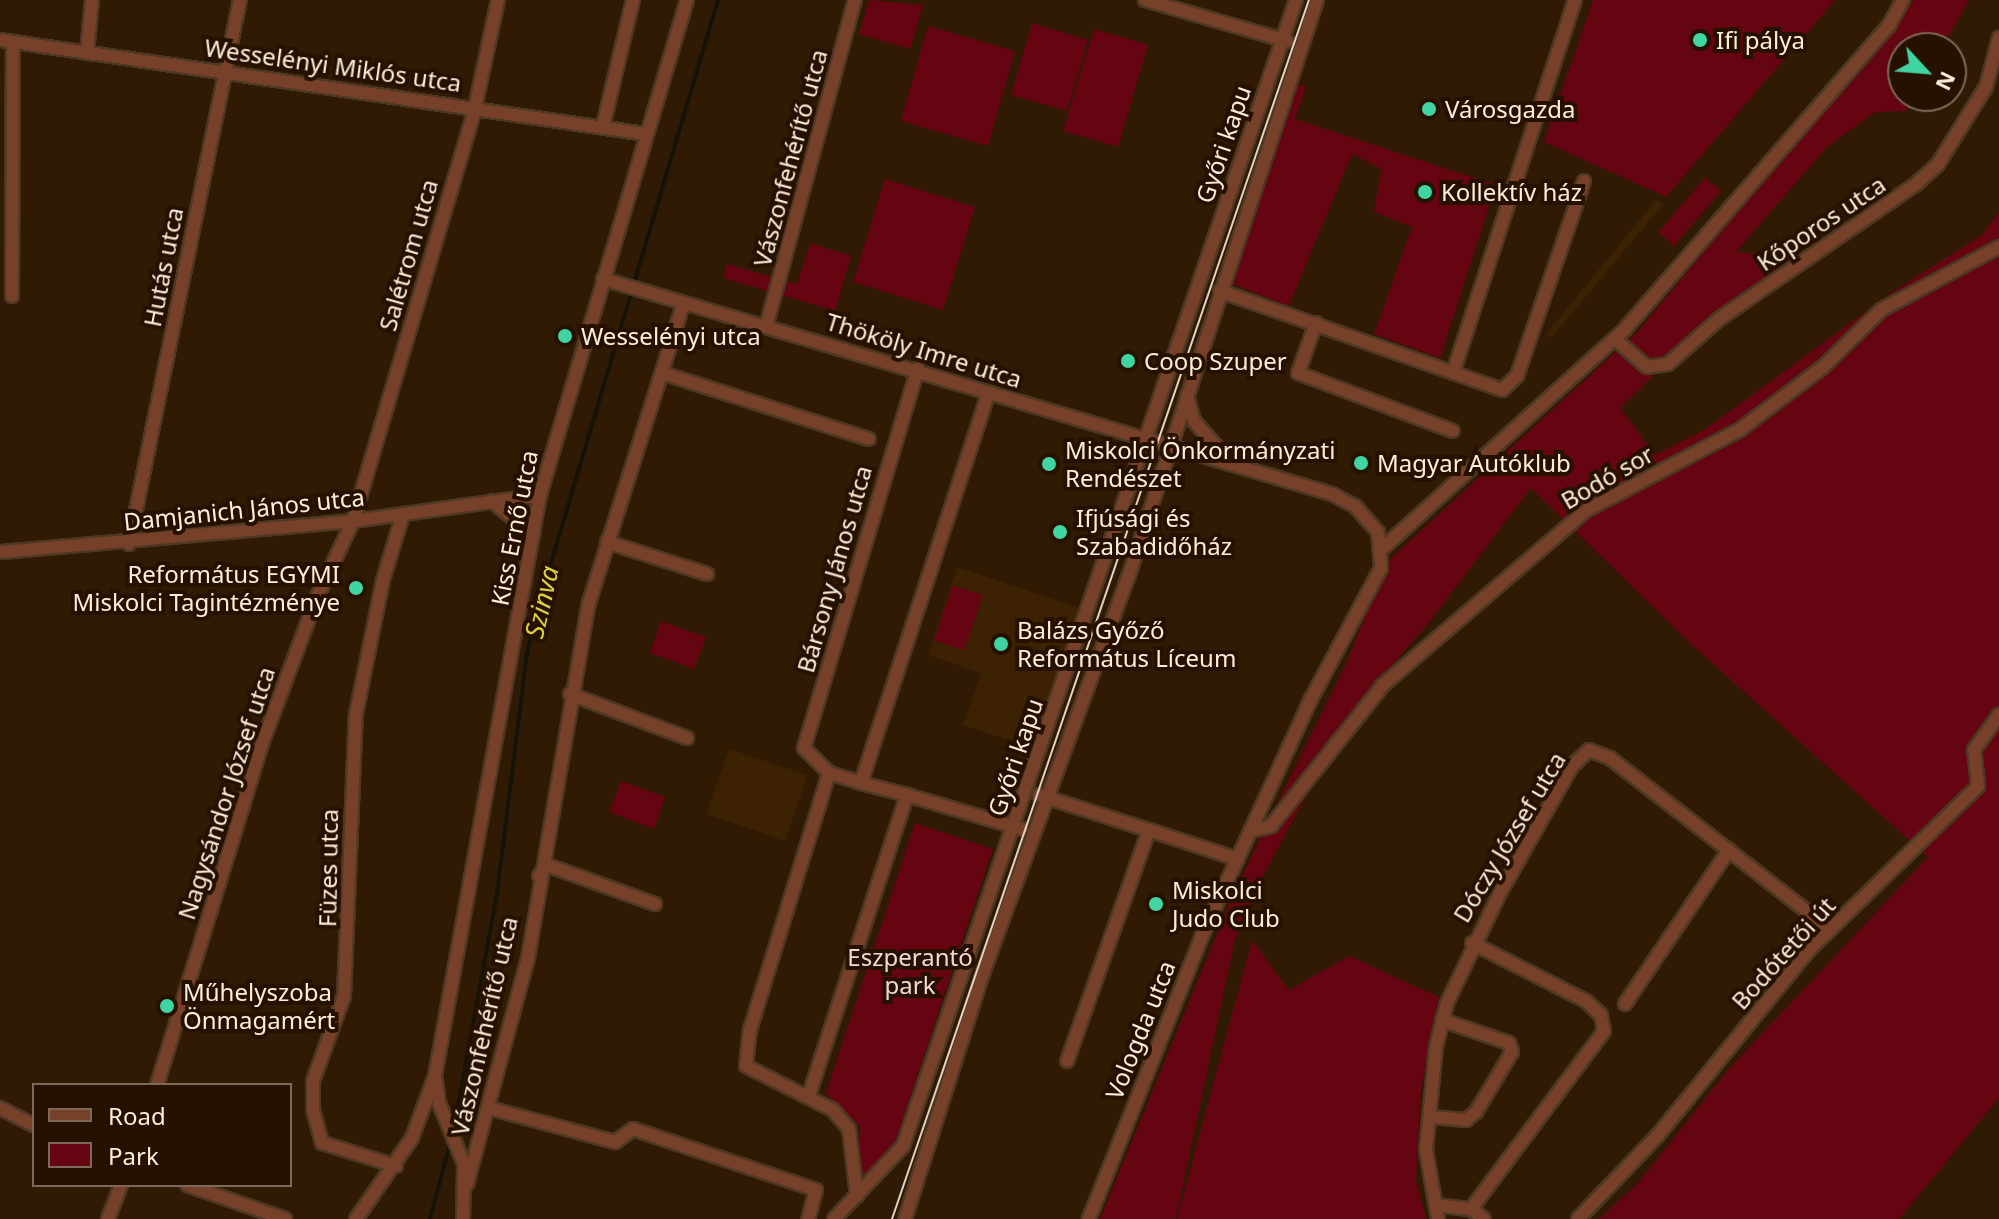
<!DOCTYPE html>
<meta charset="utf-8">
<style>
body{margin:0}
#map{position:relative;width:1999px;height:1219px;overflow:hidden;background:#301a04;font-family:"Noto Sans",sans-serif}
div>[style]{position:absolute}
.built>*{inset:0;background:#3c2103}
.green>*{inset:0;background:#640511}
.stream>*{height:4px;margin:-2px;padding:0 2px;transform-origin:2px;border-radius:2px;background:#141305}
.roads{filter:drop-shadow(2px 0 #4d3823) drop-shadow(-2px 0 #4d3823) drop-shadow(0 2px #4d3823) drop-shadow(0 -2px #4d3823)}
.minor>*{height:12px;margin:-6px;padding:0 6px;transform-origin:6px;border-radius:6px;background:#774028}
.tram>*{height:2px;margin:-1px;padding:0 1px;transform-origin:1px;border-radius:1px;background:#e3d3c4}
.dots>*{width:22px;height:22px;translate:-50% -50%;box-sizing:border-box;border:4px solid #261100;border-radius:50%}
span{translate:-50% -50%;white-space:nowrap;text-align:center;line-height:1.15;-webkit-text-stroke:8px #261100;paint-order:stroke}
.poi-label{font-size:24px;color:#fceddf}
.left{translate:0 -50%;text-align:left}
.right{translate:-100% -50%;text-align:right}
.street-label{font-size:24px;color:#fceddf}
.park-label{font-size:24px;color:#f3d7d5}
.water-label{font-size:26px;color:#dcd040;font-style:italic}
.legend{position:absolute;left:32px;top:1083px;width:260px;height:104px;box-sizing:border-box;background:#261100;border:2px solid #7c6959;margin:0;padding:10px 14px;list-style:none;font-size:24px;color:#fceddf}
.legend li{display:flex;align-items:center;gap:16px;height:40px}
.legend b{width:40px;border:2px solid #7c6959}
.north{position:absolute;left:1887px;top:32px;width:80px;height:80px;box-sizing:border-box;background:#261100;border:2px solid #7c6959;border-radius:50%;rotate:116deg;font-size:22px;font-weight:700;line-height:32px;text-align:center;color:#fceddf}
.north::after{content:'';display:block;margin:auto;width:28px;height:36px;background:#40d4a2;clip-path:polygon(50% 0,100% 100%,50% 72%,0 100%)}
</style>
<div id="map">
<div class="built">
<i style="clip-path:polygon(1656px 200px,1664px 204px,1551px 338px,1546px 334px)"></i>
<i style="clip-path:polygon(957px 567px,1079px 608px,1032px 748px,963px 725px,981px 673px,928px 655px)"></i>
<i style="clip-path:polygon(729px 749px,808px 775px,785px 841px,706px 814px)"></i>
</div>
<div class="green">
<i style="clip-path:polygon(869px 0,923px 5px,910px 49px,859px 34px)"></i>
<i style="clip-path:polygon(1593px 0,1835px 0,1666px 197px,1544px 142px)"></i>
<i style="clip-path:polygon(1914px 0,1969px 0,1942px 48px,1903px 48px,1903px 96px,1914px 96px,1906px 111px,1875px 112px,1826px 148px,1736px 252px,1802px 257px,1696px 334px,1620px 408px,1655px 455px,1707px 428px,1897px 289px,1982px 235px,1999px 212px,1999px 1098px,1899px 1219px,1599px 1219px,1638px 1183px,1728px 1070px,1928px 857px,1693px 646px,1531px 488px,1427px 625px,1350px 714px,1263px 876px,1235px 939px,1176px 1219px,1100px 1219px,1236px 888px,1345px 666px,1388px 561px,1637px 332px)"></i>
<i style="clip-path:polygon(1032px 23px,1088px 40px,1067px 111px,1011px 95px)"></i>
<i style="clip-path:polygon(928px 26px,1015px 51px,988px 146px,901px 121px)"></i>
<i style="clip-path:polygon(1094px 29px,1148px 45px,1118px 147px,1063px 131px)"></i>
<i style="clip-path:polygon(1297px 83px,1306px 87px,1295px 119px,1496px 185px,1440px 358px,1374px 334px,1412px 227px,1374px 212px,1381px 169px,1352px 154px,1289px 306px,1224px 281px)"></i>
<i style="clip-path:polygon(1705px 178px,1721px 191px,1674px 246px,1658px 232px)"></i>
<i style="clip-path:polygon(885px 179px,975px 207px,943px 310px,853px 282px)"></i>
<i style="clip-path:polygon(810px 243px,851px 256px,835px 311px,723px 278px,727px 264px,797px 284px)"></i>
<i style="clip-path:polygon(952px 585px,983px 595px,964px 651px,934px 640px)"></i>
<i style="clip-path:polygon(661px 621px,706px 637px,694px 669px,650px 653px)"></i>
<i style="clip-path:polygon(621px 781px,665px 797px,654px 829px,609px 812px)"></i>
<i style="clip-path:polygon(915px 823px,993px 849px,894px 1146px,860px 1179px,859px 1126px,826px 1093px)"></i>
<i style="clip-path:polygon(1252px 940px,1289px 990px,1349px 956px,1439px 997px,1421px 1088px,1416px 1181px,1426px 1219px,1177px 1219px)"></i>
</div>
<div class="stream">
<i style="left:454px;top:1128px;width:238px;rotate:-79.6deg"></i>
<i style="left:497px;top:894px;width:242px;rotate:-82.9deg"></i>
<i style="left:527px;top:654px;width:48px;rotate:-76.8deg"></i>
<i style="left:538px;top:607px;width:633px;rotate:-73.48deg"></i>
<i style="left:430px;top:1219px;width:82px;rotate:-75.1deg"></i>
</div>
<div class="roads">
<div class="minor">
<i style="left:1145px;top:0;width:148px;rotate:16.1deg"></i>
<i style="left:0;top:40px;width:653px;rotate:8.28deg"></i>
<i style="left:87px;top:53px;width:53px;rotate:-84.6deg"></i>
<i style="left:603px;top:126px;width:130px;rotate:-76.6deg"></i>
<i style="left:603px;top:279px;width:760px;rotate:16.43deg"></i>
<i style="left:1332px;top:494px;width:27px;rotate:28deg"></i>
<i style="left:1356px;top:507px;width:33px;rotate:49deg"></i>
<i style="left:1378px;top:532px;width:36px;rotate:85deg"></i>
<i style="left:1381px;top:568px;width:149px;rotate:118.1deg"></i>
<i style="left:1311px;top:699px;width:261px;rotate:114.7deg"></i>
<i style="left:1202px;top:936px;width:305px;rotate:111.8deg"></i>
<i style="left:1220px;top:291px;width:299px;rotate:19.3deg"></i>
<i style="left:1502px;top:390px;width:21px;rotate:-43deg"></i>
<i style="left:1517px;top:376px;width:206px;rotate:-71deg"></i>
<i style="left:12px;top:296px;width:254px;rotate:-89.8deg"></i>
<i style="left:1316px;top:323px;width:53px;rotate:109.8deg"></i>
<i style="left:1298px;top:373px;width:165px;rotate:20.5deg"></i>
<i style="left:766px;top:327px;width:339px;rotate:-74.8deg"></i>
<i style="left:1615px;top:339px;width:43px;rotate:41.2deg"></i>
<i style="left:1647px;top:367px;width:21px;rotate:-8deg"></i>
<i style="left:1668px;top:364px;width:68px;rotate:-41.4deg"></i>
<i style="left:1719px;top:319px;width:237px;rotate:-34.4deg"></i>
<i style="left:1915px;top:185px;width:31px;rotate:-42deg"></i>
<i style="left:1938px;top:164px;width:91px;rotate:-58.1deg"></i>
<i style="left:1986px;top:87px;width:51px;rotate:-75.1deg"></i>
<i style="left:662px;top:373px;width:217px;rotate:17.7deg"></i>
<i style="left:1453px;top:373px;width:392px;rotate:-71.9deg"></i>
<i style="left:1187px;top:395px;width:27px;rotate:75deg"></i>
<i style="left:1194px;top:421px;width:53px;rotate:48.8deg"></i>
<i style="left:492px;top:501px;width:53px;rotate:38.8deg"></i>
<i style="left:607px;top:542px;width:105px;rotate:17.7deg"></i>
<i style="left:129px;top:544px;width:555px;rotate:-78.47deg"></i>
<i style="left:1383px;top:548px;width:326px;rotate:-42.1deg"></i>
<i style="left:1625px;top:329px;width:403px;rotate:-49deg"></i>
<i style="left:1889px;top:25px;width:29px;rotate:-61deg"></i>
<i style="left:0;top:552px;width:354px;rotate:-5deg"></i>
<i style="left:353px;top:521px;width:189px;rotate:-7.9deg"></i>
<i style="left:570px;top:694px;width:125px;rotate:20.6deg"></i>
<i style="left:829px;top:773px;width:34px;rotate:17deg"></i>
<i style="left:907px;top:795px;width:120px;rotate:16.5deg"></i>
<i style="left:1039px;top:795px;width:115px;rotate:17.7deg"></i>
<i style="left:1149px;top:830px;width:245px;rotate:109.5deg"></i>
<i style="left:1149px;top:830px;width:93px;rotate:18.2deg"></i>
<i style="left:1250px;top:831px;width:22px;rotate:-13deg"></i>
<i style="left:1271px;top:826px;width:180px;rotate:-51.5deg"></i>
<i style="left:1383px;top:685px;width:267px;rotate:-40.7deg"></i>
<i style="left:1585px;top:511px;width:176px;rotate:-27.7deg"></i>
<i style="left:1741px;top:429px;width:103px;rotate:-37.1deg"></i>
<i style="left:1823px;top:367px;width:81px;rotate:-44.5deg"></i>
<i style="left:1881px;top:310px;width:134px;rotate:-28.1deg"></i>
<i style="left:539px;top:876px;width:14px;rotate:-54deg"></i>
<i style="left:547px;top:865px;width:115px;rotate:19.9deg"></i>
<i style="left:1625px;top:1004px;width:186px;rotate:-56deg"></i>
<i style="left:436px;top:1080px;width:23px;rotate:83deg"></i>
<i style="left:439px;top:1103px;width:66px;rotate:67.7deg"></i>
<i style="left:464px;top:1164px;width:55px;rotate:91deg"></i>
<i style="left:157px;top:1085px;width:360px;rotate:-72.9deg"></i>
<i style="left:263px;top:741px;width:156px;rotate:-69.4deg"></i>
<i style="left:318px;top:595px;width:82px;rotate:-64.7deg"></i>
<i style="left:353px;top:521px;width:431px;rotate:-73.5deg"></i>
<i style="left:475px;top:108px;width:110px;rotate:-78deg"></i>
<i style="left:809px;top:1095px;width:316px;rotate:-71.9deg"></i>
<i style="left:907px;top:795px;width:48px;rotate:-165.4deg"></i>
<i style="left:861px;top:783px;width:411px;rotate:-71.9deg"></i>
<i style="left:0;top:1108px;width:38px;rotate:27deg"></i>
<i style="left:489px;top:1108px;width:131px;rotate:15.1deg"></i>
<i style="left:615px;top:1142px;width:22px;rotate:-36deg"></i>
<i style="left:633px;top:1129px;width:193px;rotate:18.4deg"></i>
<i style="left:816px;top:1190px;width:30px;rotate:105deg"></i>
<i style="left:1431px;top:1117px;width:35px;rotate:5deg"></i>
<i style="left:1466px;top:1120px;width:13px;rotate:-39deg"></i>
<i style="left:1476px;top:1112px;width:70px;rotate:-59deg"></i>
<i style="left:1512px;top:1052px;width:9px;rotate:-108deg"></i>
<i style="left:1509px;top:1043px;width:71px;rotate:-161.1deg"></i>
<i style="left:396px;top:1166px;width:77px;rotate:-162.7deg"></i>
<i style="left:322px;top:1143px;width:34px;rotate:-105deg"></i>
<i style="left:313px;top:1110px;width:29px;rotate:-90deg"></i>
<i style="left:313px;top:1081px;width:90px;rotate:-70deg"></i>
<i style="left:344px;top:996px;width:282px;rotate:-87.6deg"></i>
<i style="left:356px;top:714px;width:137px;rotate:-78.6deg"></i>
<i style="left:383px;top:580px;width:69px;rotate:-73.1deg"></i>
<i style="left:467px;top:1184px;width:234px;rotate:-74.9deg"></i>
<i style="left:528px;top:958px;width:360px;rotate:-80.3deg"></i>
<i style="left:589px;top:603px;width:313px;rotate:-72.5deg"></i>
<i style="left:187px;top:1185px;width:104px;rotate:19.1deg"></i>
<i style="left:857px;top:1196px;width:67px;rotate:-96.8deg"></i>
<i style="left:849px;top:1129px;width:25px;rotate:-130deg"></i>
<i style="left:833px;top:1110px;width:97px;rotate:-153.2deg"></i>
<i style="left:746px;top:1066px;width:36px;rotate:-84deg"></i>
<i style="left:750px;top:1030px;width:269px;rotate:-72.9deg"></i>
<i style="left:829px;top:773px;width:35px;rotate:-135deg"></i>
<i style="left:804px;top:748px;width:396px;rotate:-73.3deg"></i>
<i style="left:1436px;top:1205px;width:35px;rotate:7deg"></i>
<i style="left:1471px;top:1209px;width:16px;rotate:38deg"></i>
<i style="left:1471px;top:1209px;width:222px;rotate:-53.2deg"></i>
<i style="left:1604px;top:1031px;width:16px;rotate:-101deg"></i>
<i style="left:1601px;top:1015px;width:21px;rotate:-137deg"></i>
<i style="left:1586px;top:1001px;width:128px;rotate:-153deg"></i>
<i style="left:108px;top:1219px;width:36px;rotate:-69deg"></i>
<i style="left:356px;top:1219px;width:98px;rotate:-55.3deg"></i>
<i style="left:412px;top:1138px;width:66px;rotate:-69.6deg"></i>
<i style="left:435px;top:1076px;width:590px;rotate:-79.76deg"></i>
<i style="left:540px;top:495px;width:516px;rotate:-73.46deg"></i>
<i style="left:834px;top:1219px;width:100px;rotate:-46.6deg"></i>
<i style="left:903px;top:1146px;width:1212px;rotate:-71.07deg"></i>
<i style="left:905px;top:1219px;width:252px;rotate:-72.4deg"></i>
<i style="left:981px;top:979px;width:430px;rotate:-69.9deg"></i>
<i style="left:1129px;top:575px;width:605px;rotate:-71.89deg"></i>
<i style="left:1438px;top:1219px;width:70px;rotate:-99.9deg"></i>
<i style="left:1426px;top:1150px;width:103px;rotate:-84.5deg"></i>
<i style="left:1436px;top:1047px;width:45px;rotate:-76deg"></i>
<i style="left:1447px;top:1003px;width:124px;rotate:-64.3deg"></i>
<i style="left:1501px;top:891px;width:144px;rotate:-60.4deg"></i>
<i style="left:1572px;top:766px;width:23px;rotate:-43deg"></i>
<i style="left:1589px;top:750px;width:22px;rotate:21deg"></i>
<i style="left:1610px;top:758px;width:279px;rotate:37.9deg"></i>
<i style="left:1578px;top:1219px;width:116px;rotate:-46.4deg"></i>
<i style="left:1658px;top:1135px;width:239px;rotate:-50.8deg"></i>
<i style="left:1809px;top:950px;width:235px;rotate:-44.1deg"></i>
<i style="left:1978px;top:786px;width:36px;rotate:-96deg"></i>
<i style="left:1974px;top:750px;width:43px;rotate:-54.5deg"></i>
</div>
</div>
<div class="tram">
<i style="left:892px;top:1219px;width:1288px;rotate:-71.12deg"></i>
</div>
<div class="dots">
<i style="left:1700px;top:40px;background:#40d4a2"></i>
<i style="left:1429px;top:109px;background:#40d4a2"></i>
<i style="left:1425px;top:192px;background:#40d4a2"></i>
<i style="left:565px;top:336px;background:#40d4a2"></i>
<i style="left:1128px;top:361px;background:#40d4a2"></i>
<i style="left:1361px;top:463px;background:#40d4a2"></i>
<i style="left:1049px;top:464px;background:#40d4a2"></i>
<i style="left:1060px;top:532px;background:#40d4a2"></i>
<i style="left:356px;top:588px;background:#40d4a2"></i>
<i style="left:1001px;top:644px;background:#40d4a2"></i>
<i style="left:1156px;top:904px;background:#40d4a2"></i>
<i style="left:167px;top:1006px;background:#40d4a2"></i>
</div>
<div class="poi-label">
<span class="left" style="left:1716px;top:40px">Ifi pálya</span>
<span class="left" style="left:1445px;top:109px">Városgazda</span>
<span class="left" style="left:1441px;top:192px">Kollektív ház</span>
<span class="left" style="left:581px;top:336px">Wesselényi utca</span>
<span class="left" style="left:1144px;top:361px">Coop Szuper</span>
<span class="left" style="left:1065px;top:464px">Miskolci Önkormányzati<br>Rendészet</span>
<span class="left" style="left:1377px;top:463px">Magyar Autóklub</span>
<span class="left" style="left:1076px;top:532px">Ifjúsági és<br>Szabadidőház</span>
<span class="right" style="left:340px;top:588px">Református EGYMI<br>Miskolci Tagintézménye</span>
<span class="left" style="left:1017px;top:644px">Balázs Győző<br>Református Líceum</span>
<span class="left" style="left:1172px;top:904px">Miskolci<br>Judo Club</span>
<span class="left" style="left:183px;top:1006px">Műhelyszoba<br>Önmagamért</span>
</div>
<div class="street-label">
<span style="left:333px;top:65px;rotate:8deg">Wesselényi Miklós utca</span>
<span style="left:1223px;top:144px;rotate:-71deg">Győri kapu</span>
<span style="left:790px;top:158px;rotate:-75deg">Vászonfehérítő utca</span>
<span style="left:1821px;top:223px;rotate:-34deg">Kőporos utca</span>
<span style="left:408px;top:255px;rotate:-74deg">Salétrom utca</span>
<span style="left:163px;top:267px;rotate:-79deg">Hutás utca</span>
<span style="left:924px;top:350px;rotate:17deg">Thököly Imre utca</span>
<span style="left:1607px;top:477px;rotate:-30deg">Bodó sor</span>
<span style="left:244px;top:509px;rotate:-6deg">Damjanich János utca</span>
<span style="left:514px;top:528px;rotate:-79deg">Kiss Ernő utca</span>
<span style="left:834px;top:569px;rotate:-74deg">Bársony János utca</span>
<span style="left:1015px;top:757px;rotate:-71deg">Győri kapu</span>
<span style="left:226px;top:793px;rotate:-72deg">Nagysándor József utca</span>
<span style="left:1509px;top:837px;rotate:-59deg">Dóczy József utca</span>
<span style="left:328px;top:868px;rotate:-89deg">Füzes utca</span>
<span style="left:1783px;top:953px;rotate:-48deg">Bodótetői út</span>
<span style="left:484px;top:1026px;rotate:-77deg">Vászonfehérítő utca</span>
<span style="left:1140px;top:1030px;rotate:-68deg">Vologda utca</span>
</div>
<div class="park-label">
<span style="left:910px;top:971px">Eszperantó<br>park</span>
</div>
<div class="water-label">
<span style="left:542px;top:602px;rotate:-77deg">Szinva</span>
</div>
<ul class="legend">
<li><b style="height:10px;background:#774028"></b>Road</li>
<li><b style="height:22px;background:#640511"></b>Park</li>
</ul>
<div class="north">N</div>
</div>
